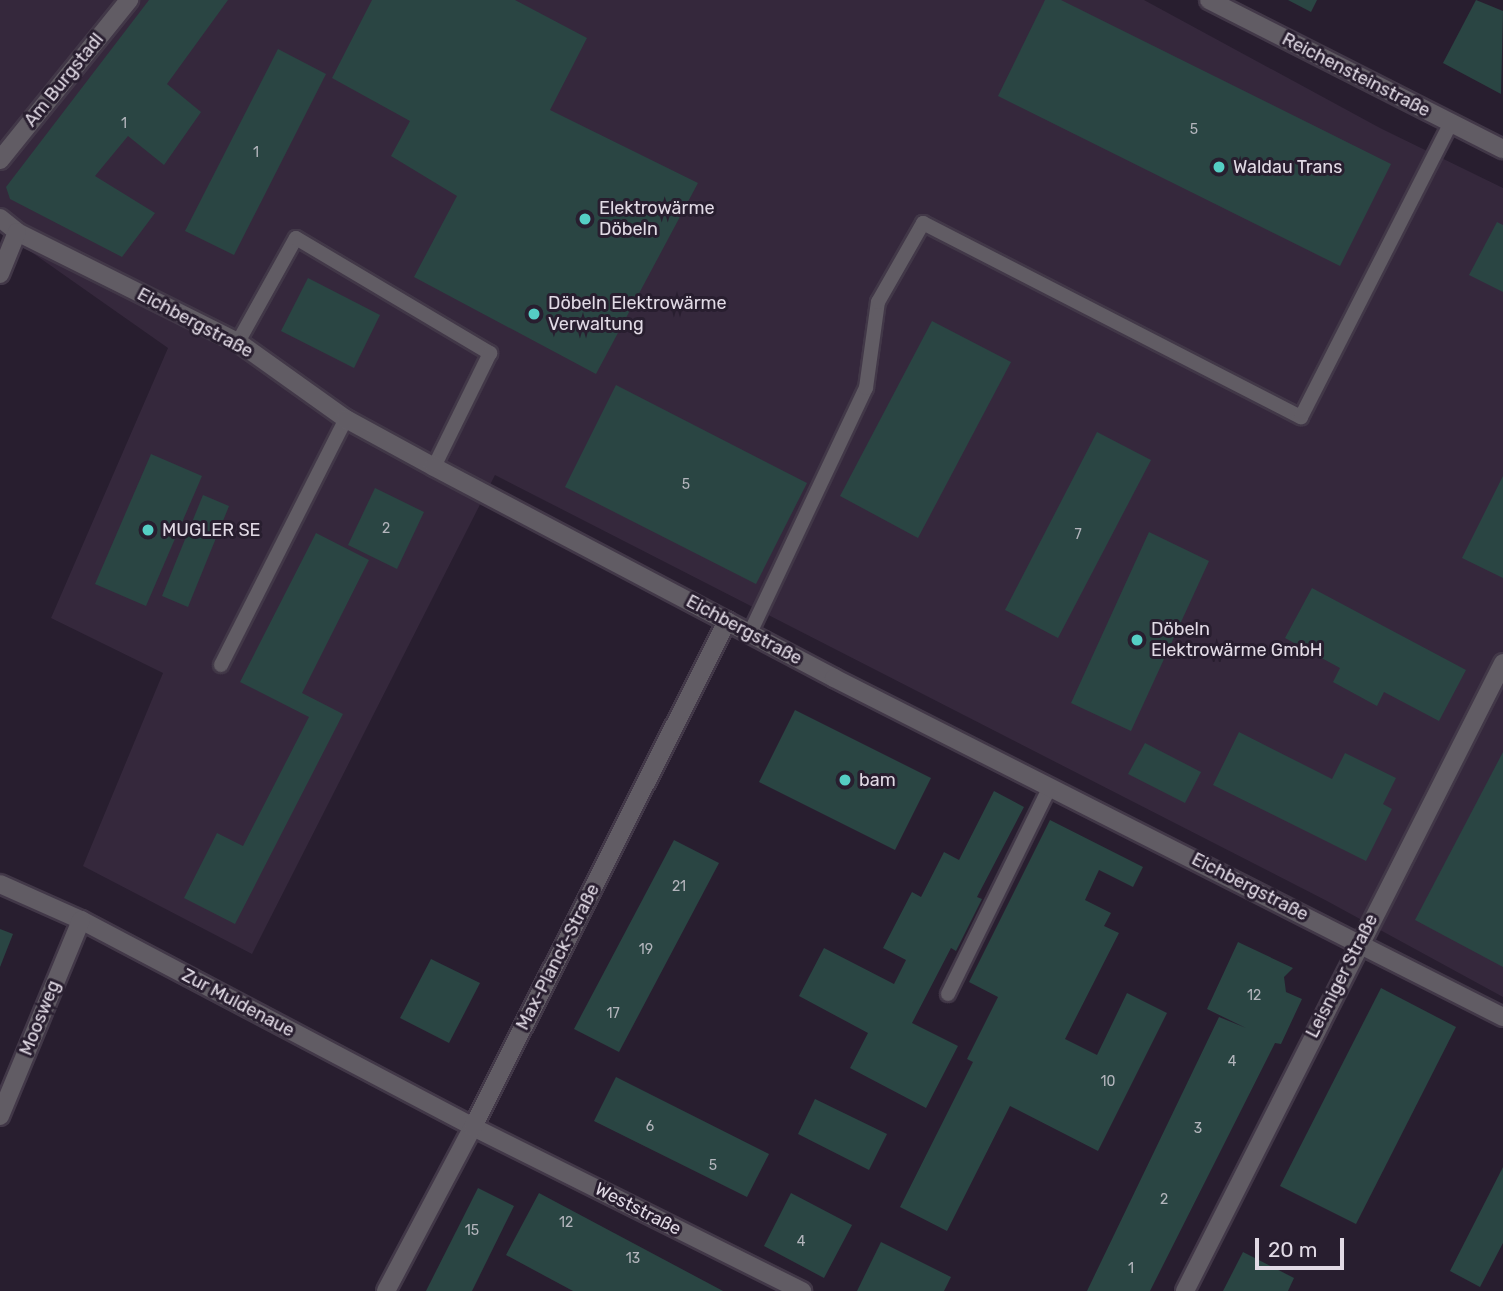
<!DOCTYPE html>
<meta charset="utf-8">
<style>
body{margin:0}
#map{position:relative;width:1503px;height:1291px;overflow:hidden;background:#281e2f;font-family:Rubik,sans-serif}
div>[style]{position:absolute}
.built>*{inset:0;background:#35283c}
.building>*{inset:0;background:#2a4543}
.roads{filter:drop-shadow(2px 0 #423848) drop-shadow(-2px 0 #423848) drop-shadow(0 2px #423848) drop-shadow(0 -2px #423848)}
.service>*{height:14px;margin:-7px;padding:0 7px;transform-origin:7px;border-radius:7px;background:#615c64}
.minor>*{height:18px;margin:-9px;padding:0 9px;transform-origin:9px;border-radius:9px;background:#615c64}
.dots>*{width:19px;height:19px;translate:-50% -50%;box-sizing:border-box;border:4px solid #281e2f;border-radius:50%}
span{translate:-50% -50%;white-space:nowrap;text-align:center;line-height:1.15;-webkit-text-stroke:6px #281e2f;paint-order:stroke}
.number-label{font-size:14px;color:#b3b5bc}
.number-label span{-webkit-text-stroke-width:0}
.street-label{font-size:18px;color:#e1dae5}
.poi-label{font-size:18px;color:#e1dae5}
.left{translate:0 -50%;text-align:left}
.scale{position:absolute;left:1255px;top:1238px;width:89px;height:32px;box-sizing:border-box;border:4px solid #e1dae5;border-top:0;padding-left:9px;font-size:21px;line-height:24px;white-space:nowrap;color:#e1dae5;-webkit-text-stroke:5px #281e2f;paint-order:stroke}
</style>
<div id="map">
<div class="built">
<i style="clip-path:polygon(0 0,1144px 0,1380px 128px,1503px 188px,1503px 997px,1327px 901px,495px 475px,252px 954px,83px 866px,163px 673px,51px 618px,168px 348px,0 230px)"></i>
</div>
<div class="building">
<i style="clip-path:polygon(149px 0,228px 0,167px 84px,201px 112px,164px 165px,128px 136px,95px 176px,155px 213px,122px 257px,10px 199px,6px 187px)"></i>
<i style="clip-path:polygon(372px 0,515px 0,587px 38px,550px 110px,698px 183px,596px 374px,414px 277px,457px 196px,391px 156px,410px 121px,332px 78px)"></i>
<i style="clip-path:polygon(1045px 0,1061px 0,1391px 164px,1340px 266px,998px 96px)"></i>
<i style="clip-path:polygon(1288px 0,1317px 0,1311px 12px)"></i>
<i style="clip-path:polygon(1476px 0,1503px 11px,1501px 94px,1443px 63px)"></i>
<i style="clip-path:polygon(278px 49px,326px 74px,234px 255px,185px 231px)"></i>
<i style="clip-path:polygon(1497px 222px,1503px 225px,1503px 292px,1469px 275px)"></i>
<i style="clip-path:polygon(308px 278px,380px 315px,354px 368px,281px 331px)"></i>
<i style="clip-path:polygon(932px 321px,1011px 362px,918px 538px,840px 496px)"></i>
<i style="clip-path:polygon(616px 385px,807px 483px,756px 584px,565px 487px)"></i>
<i style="clip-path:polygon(1097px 432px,1151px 460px,1058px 638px,1005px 610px)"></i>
<i style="clip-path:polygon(151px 454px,202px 476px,146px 606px,95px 584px)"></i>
<i style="clip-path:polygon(1503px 476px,1503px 578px,1462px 558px)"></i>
<i style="clip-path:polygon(375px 488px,424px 512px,397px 569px,348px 545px)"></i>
<i style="clip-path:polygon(203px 495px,229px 506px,188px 607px,162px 596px)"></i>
<i style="clip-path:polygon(1149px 532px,1209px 561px,1131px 731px,1071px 703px)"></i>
<i style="clip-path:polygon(316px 533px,369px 560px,302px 693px,343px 714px,235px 924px,184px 898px,217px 833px,243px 846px,309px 717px,240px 682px)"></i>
<i style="clip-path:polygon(1312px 588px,1466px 670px,1439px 721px,1384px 692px,1377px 706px,1333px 682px,1340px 668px,1285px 638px)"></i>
<i style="clip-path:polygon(795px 710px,931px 778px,895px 850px,759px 782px)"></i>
<i style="clip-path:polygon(1239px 732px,1332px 779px,1345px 753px,1396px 778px,1383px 804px,1392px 809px,1366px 861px,1213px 785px)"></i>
<i style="clip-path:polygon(1145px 743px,1201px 772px,1185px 803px,1128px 774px)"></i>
<i style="clip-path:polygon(1503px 752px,1503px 967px,1415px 920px)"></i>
<i style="clip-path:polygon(994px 791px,1024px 807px,977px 897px,982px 899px,956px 951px,951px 948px,912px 1023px,958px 1046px,926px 1108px,850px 1068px,868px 1033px,799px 996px,824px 948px,894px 984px,906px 960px,883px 948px,912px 892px,921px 897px,944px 852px,959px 860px)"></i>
<i style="clip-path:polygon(1050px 820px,1143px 867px,1133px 887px,1099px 870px,1085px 900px,1111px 913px,1104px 926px,1119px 933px,1065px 1039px,1097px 1055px,1127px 993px,1167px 1013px,1098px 1151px,1010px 1106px,947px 1231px,900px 1207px,973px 1062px,967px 1059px,998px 997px,969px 982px)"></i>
<i style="clip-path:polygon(674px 840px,719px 863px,619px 1052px,574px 1029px)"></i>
<i style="clip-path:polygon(0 929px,13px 934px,0 967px)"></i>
<i style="clip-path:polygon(1238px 942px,1293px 968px,1284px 977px,1286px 992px,1302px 999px,1281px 1044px,1275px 1043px,1150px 1291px,1087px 1291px,1219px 1017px,1246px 1028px,1207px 1009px)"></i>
<i style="clip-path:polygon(431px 959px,480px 983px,449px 1043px,400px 1018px)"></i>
<i style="clip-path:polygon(1381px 988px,1456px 1027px,1356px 1224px,1280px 1186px)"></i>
<i style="clip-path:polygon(616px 1077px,769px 1154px,747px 1197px,594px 1121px)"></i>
<i style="clip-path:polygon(815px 1099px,887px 1134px,869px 1170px,798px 1134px)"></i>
<i style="clip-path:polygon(1503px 1167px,1503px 1243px,1480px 1287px,1450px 1271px)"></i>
<i style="clip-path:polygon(478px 1188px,514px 1206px,472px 1291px,426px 1291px)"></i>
<i style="clip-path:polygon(539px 1193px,723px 1291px,573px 1291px,506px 1255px)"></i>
<i style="clip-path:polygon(791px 1193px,852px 1225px,824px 1278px,764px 1246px)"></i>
<i style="clip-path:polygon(881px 1242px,951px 1277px,944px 1291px,857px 1291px)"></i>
<i style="clip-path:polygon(1243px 1252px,1294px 1278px,1288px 1291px,1223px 1291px)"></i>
</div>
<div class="roads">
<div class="service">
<i style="left:238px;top:342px;width:119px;rotate:-60.9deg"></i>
<i style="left:296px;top:238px;width:226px;rotate:30.7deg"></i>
<i style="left:490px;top:353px;width:127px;rotate:116.2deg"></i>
<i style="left:750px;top:633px;width:271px;rotate:-64.7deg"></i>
<i style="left:866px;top:388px;width:87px;rotate:-82.1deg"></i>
<i style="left:878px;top:302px;width:91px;rotate:-60.3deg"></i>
<i style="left:923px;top:223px;width:425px;rotate:27.2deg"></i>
<i style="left:1301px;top:417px;width:330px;rotate:-63deg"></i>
<i style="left:221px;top:665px;width:276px;rotate:-63.1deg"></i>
<i style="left:948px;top:994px;width:231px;rotate:-63.8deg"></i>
</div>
<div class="minor">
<i style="left:1209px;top:0;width:330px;rotate:26.9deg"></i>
<i style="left:0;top:160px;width:206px;rotate:-51.1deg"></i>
<i style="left:0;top:218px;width:22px;rotate:39deg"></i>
<i style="left:17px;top:232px;width:247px;rotate:26.5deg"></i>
<i style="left:238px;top:342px;width:133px;rotate:35.5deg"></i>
<i style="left:346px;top:419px;width:100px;rotate:28.6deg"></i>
<i style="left:434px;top:467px;width:452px;rotate:27.8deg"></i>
<i style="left:834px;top:678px;width:750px;rotate:26.87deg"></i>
<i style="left:0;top:274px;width:45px;rotate:-68deg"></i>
<i style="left:0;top:884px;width:89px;rotate:24deg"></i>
<i style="left:81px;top:920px;width:443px;rotate:27.8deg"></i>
<i style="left:473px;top:1127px;width:368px;rotate:26.5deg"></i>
<i style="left:0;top:1116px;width:212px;rotate:-67.5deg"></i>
<i style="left:386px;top:1291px;width:186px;rotate:-62.1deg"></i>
<i style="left:473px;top:1127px;width:566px;rotate:-63.34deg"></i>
<i style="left:1185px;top:1291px;width:704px;rotate:-63.14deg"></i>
</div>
</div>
<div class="dots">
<i style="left:1219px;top:167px;background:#55cec4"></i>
<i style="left:585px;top:219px;background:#55cec4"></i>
<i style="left:534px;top:314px;background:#55cec4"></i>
<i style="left:148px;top:530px;background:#55cec4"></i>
<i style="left:1137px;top:640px;background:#55cec4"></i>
<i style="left:845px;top:780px;background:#55cec4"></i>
</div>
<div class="number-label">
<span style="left:124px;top:124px">1</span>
<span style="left:1194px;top:130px">5</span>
<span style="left:256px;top:153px">1</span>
<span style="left:686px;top:485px">5</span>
<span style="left:386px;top:529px">2</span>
<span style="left:1078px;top:535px">7</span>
<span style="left:679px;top:887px">21</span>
<span style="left:646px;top:950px">19</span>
<span style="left:1254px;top:996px">12</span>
<span style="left:613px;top:1014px">17</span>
<span style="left:1232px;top:1062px">4</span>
<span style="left:1108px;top:1082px">10</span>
<span style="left:650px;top:1127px">6</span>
<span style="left:1198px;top:1129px">3</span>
<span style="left:713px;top:1166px">5</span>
<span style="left:1164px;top:1200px">2</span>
<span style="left:566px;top:1223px">12</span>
<span style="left:472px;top:1231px">15</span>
<span style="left:801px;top:1242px">4</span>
<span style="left:633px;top:1259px">13</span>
<span style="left:1131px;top:1269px">1</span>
</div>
<div class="street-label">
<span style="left:1356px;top:75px;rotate:27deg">Reichensteinstraße</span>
<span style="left:64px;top:80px;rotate:-51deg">Am Burgstadl</span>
<span style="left:195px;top:323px;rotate:28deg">Eichbergstraße</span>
<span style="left:744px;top:630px;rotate:28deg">Eichbergstraße</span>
<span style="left:1250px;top:887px;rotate:27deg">Eichbergstraße</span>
<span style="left:558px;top:957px;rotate:-63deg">Max-Planck-Straße</span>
<span style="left:1342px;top:976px;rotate:-63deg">Leisniger Straße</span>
<span style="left:238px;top:1003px;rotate:28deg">Zur Muldenaue</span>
<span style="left:40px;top:1018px;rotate:-68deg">Moosweg</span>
<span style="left:638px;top:1209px;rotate:27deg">Weststraße</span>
</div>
<div class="poi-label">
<span class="left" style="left:1233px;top:167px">Waldau Trans</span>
<span class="left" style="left:599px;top:219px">Elektrowärme<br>Döbeln</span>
<span class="left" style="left:548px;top:314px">Döbeln Elektrowärme<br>Verwaltung</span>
<span class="left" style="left:162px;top:530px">MUGLER SE</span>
<span class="left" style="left:1151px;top:640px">Döbeln<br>Elektrowärme GmbH</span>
<span class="left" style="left:859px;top:780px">bam</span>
</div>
<div class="scale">20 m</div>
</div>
